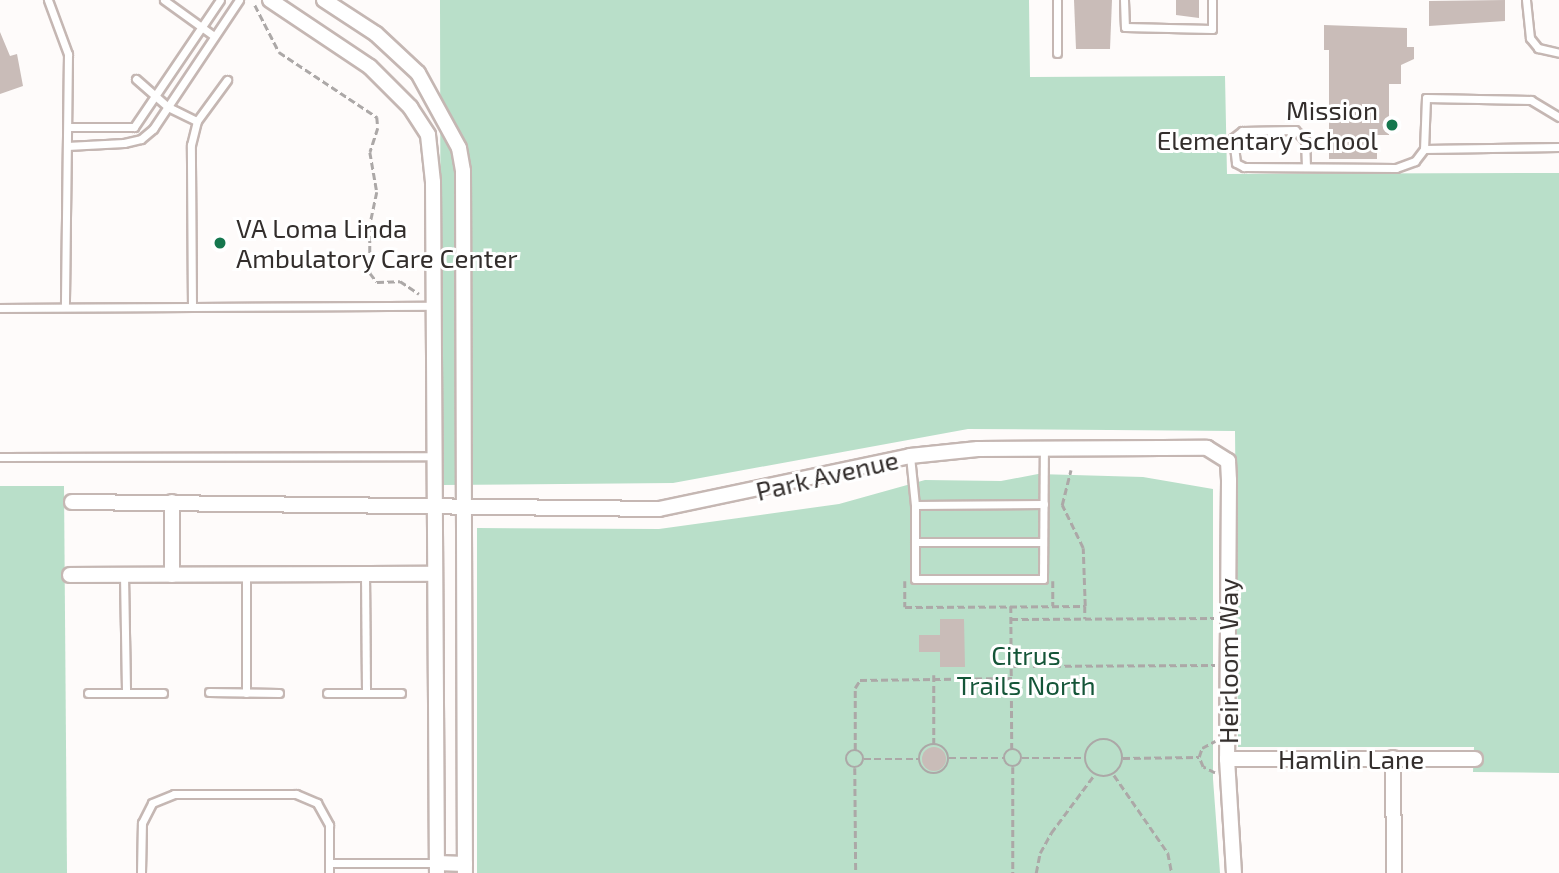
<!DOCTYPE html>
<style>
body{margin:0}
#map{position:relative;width:1559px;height:873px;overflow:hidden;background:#fefbfa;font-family:"Exo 2",sans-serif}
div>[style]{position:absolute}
.green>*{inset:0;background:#b9dfc9}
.building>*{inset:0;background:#c9bcb8}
.round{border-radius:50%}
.path>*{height:2.5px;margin-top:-1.25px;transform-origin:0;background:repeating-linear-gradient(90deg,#aca8a7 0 7px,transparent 0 10.5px)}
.path>.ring{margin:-1.25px;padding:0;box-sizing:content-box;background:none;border:2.5px solid #aca8a7;border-radius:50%}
.roads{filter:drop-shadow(2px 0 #c5b7b3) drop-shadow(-2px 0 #c5b7b3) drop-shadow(0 2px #c5b7b3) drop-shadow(0 -2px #c5b7b3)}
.service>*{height:7px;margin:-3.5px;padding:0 3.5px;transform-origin:3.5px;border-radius:3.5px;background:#fff}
.minor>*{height:14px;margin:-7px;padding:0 7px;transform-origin:7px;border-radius:7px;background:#fff}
.dots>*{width:19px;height:19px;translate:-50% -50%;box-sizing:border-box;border:4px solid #fff;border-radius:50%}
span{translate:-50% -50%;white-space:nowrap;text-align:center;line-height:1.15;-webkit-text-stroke:6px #fff;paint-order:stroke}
.poi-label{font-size:26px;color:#332e2c}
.right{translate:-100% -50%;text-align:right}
.left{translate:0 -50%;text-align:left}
.street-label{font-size:26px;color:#332e2c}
.park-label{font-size:26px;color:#145538}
</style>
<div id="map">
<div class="green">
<i style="clip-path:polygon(440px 0,1029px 0,1030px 77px,1225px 76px,1227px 174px,1559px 173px,1559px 773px,1473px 772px,1474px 747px,1238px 747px,1235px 431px,968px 429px,673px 483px,441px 485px)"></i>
<i style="clip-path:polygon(1038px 474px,1143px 477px,1213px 489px,1213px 779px,1220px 873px,477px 873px,477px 528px,659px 529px,839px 504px,925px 480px,1001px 481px)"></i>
<i style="clip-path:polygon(0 486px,64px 486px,67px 873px,0 873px)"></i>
</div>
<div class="building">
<i style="clip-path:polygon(1074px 0,1112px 0,1110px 49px,1076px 49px)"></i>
<i style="clip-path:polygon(1176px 0,1199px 0,1199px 18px,1176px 15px)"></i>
<i style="clip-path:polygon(1505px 0,1505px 21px,1429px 26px,1429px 1px)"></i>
<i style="clip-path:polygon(1324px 25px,1407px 28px,1407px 47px,1414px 47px,1414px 59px,1401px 65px,1401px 84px,1389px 84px,1389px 135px,1377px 135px,1377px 159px,1329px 159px,1329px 50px,1324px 50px)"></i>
<i style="clip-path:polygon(0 32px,10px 56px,17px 54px,23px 86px,0 94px)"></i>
<i style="clip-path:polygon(940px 619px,964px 619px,965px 667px,940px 667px,940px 652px,919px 652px,919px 635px,940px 635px)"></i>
<i class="round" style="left:922px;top:747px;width:24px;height:24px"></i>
</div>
<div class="path">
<i style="left:255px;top:5px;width:53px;rotate:62.9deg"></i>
<i style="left:279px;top:52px;width:118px;rotate:33.6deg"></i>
<i style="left:377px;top:117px;width:11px;rotate:85deg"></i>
<i style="left:378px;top:128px;width:25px;rotate:108deg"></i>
<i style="left:370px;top:152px;width:41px;rotate:80.1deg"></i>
<i style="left:377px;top:192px;width:34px;rotate:102deg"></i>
<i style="left:370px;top:225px;width:48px;rotate:90deg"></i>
<i style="left:370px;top:273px;width:11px;rotate:52deg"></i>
<i style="left:377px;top:282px;width:23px;rotate:-2deg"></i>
<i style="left:400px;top:281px;width:23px;rotate:34deg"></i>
<i style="left:905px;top:581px;width:26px;rotate:90deg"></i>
<i style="left:905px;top:607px;width:180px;rotate:-0.3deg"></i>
<i style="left:1085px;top:606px;width:58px;rotate:-92deg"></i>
<i style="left:1083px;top:548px;width:48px;rotate:-116deg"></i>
<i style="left:1062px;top:505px;width:36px;rotate:-76deg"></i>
<i style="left:1053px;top:581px;width:25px;rotate:90deg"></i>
<i style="left:1011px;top:606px;width:143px;rotate:89.6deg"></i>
<i style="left:1085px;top:606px;width:13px;rotate:90deg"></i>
<i style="left:1011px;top:619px;width:203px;rotate:-0.3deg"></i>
<i style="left:1012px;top:666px;width:203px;rotate:-0.3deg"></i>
<i style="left:934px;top:675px;width:69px;rotate:90deg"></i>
<i class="ring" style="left:1085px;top:739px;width:35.5px;height:35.5px"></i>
<i class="ring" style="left:919px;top:744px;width:27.5px;height:27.5px"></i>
<i class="ring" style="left:1004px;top:749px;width:15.5px;height:15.5px"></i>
<i style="left:855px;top:750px;width:62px;rotate:-90deg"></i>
<i style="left:855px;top:688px;width:9px;rotate:-58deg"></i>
<i style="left:860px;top:680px;width:152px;rotate:-0.8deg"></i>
<i class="ring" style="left:846px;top:750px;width:15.5px;height:15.5px"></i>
<i style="left:949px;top:758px;width:55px"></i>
<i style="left:1022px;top:758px;width:63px"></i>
<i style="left:1123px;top:758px;width:76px;rotate:-0.8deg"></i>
<i style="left:864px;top:759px;width:55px"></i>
<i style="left:1013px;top:767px;width:106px;rotate:90deg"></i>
<i style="left:855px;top:768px;width:105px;rotate:89.5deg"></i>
<i style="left:1215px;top:773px;width:13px;rotate:-153deg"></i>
<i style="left:1203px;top:767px;width:11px;rotate:-112deg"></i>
<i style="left:1199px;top:757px;width:9px;rotate:-72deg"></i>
<i style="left:1202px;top:748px;width:15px;rotate:-28deg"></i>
<i style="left:1114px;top:775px;width:95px;rotate:55.3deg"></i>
<i style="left:1168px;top:853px;width:20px;rotate:79deg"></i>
<i style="left:1036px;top:873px;width:20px;rotate:-79deg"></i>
<i style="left:1040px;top:853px;width:23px;rotate:-61deg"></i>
<i style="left:1051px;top:833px;width:72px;rotate:-53.4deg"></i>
</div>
<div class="roads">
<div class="service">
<i style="left:48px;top:0;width:58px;rotate:69.7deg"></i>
<i style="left:68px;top:54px;width:253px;rotate:90.7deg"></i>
<i style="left:164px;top:0;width:62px;rotate:35.8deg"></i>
<i style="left:1057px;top:0;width:53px;rotate:90deg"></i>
<i style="left:1124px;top:0;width:27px;rotate:88deg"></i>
<i style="left:1125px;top:27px;width:87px;rotate:1.3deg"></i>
<i style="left:1212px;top:29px;width:29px;rotate:-90deg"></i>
<i style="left:1526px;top:0;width:38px;rotate:84deg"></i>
<i style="left:1530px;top:38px;width:13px;rotate:51deg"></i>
<i style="left:1538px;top:48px;width:22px;rotate:13deg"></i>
<i style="left:136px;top:79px;width:43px;rotate:41.2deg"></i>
<i style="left:168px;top:107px;width:32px;rotate:26deg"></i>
<i style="left:1559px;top:117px;width:33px;rotate:-149deg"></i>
<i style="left:1531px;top:100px;width:105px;rotate:-178.9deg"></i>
<i style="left:1426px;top:98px;width:51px;rotate:92.2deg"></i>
<i style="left:1424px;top:149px;width:135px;rotate:-0.8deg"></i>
<i style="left:68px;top:127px;width:66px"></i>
<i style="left:134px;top:127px;width:153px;rotate:-55.9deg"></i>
<i style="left:67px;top:146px;width:57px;rotate:-3deg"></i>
<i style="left:124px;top:143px;width:17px;rotate:-13deg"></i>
<i style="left:141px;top:139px;width:16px;rotate:-40deg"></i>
<i style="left:153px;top:129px;width:155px;rotate:-56.3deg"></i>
<i style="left:1306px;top:167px;width:27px;rotate:-92deg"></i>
<i style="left:1305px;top:140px;width:14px;rotate:-135deg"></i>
<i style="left:1295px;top:130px;width:53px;rotate:178.9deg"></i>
<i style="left:1242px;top:131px;width:11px;rotate:142deg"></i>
<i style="left:1233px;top:138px;width:25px;rotate:83deg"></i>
<i style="left:1236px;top:163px;width:9px;rotate:27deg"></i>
<i style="left:1244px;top:167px;width:152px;rotate:0.4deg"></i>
<i style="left:1396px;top:168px;width:20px;rotate:-20deg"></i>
<i style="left:1415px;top:161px;width:15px;rotate:-53deg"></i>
<i style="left:192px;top:307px;width:162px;rotate:-90.4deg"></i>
<i style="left:191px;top:145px;width:25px;rotate:-76deg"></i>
<i style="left:197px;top:121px;width:51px;rotate:-53.8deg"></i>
<i style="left:0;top:308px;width:433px;rotate:-0.3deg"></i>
<i style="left:910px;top:456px;width:49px;rotate:84.2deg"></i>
<i style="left:915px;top:505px;width:74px;rotate:90deg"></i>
<i style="left:915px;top:579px;width:128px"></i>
<i style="left:1043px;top:579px;width:130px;rotate:-89.6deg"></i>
<i style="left:0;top:457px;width:434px;rotate:-0.1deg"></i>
<i style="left:915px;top:505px;width:129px;rotate:-0.4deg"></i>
<i style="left:915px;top:542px;width:128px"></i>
<i style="left:365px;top:574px;width:119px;rotate:89.5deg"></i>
<i style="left:124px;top:575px;width:118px;rotate:89deg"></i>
<i style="left:209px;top:692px;width:70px;rotate:0.8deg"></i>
<i style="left:88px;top:693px;width:75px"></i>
<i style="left:246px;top:693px;width:118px;rotate:-90deg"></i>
<i style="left:327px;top:693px;width:74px"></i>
<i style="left:329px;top:863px;width:108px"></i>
<i style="left:141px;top:873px;width:50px;rotate:-88.9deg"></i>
<i style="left:142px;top:823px;width:22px;rotate:-63deg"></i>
<i style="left:152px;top:803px;width:24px;rotate:-22deg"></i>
<i style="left:174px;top:794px;width:122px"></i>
<i style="left:296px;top:794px;width:23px;rotate:23deg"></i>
<i style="left:317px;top:803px;width:25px;rotate:61deg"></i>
<i style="left:329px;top:825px;width:48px;rotate:90deg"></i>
</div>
<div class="minor">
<i style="left:270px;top:0;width:120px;rotate:33.8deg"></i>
<i style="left:370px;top:67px;width:57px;rotate:45deg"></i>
<i style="left:410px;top:107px;width:33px;rotate:57deg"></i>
<i style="left:428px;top:135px;width:47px;rotate:83.9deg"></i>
<i style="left:433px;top:182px;width:691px;rotate:89.67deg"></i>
<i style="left:324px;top:0;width:62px;rotate:33.2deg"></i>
<i style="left:376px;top:34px;width:57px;rotate:42.9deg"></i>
<i style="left:418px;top:73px;width:85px;rotate:61.3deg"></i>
<i style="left:459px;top:148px;width:23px;rotate:80deg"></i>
<i style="left:463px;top:171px;width:702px;rotate:89.84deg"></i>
<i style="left:72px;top:502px;width:587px;rotate:0.68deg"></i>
<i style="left:659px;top:509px;width:257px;rotate:-11.9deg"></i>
<i style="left:910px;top:456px;width:68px;rotate:-5.9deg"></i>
<i style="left:978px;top:449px;width:229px;rotate:-0.3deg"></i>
<i style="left:1207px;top:448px;width:25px;rotate:32deg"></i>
<i style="left:1228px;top:461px;width:19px;rotate:87deg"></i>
<i style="left:1229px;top:480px;width:279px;rotate:90.4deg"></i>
<i style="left:1227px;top:759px;width:114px;rotate:86.5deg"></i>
<i style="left:172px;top:502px;width:73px;rotate:90deg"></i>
<i style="left:70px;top:575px;width:365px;rotate:-0.2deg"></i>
<i style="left:1393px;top:758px;width:115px;rotate:89.5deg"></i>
<i style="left:1227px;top:759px;width:248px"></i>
<i style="left:437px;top:863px;width:28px;rotate:2deg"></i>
</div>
</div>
<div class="dots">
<i style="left:1392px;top:125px;background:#15774e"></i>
<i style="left:220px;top:243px;background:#15774e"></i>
</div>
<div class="poi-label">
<span class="right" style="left:1378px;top:125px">Mission<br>Elementary School</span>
<span class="left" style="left:236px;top:243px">VA Loma Linda<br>Ambulatory Care Center</span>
</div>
<div class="street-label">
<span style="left:827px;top:475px;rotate:-13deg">Park Avenue</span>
<span style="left:1228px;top:661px;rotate:-90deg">Heirloom Way</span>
<span style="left:1351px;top:759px">Hamlin Lane</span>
</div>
<div class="park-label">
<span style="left:1026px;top:670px">Citrus<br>Trails North</span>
</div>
</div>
